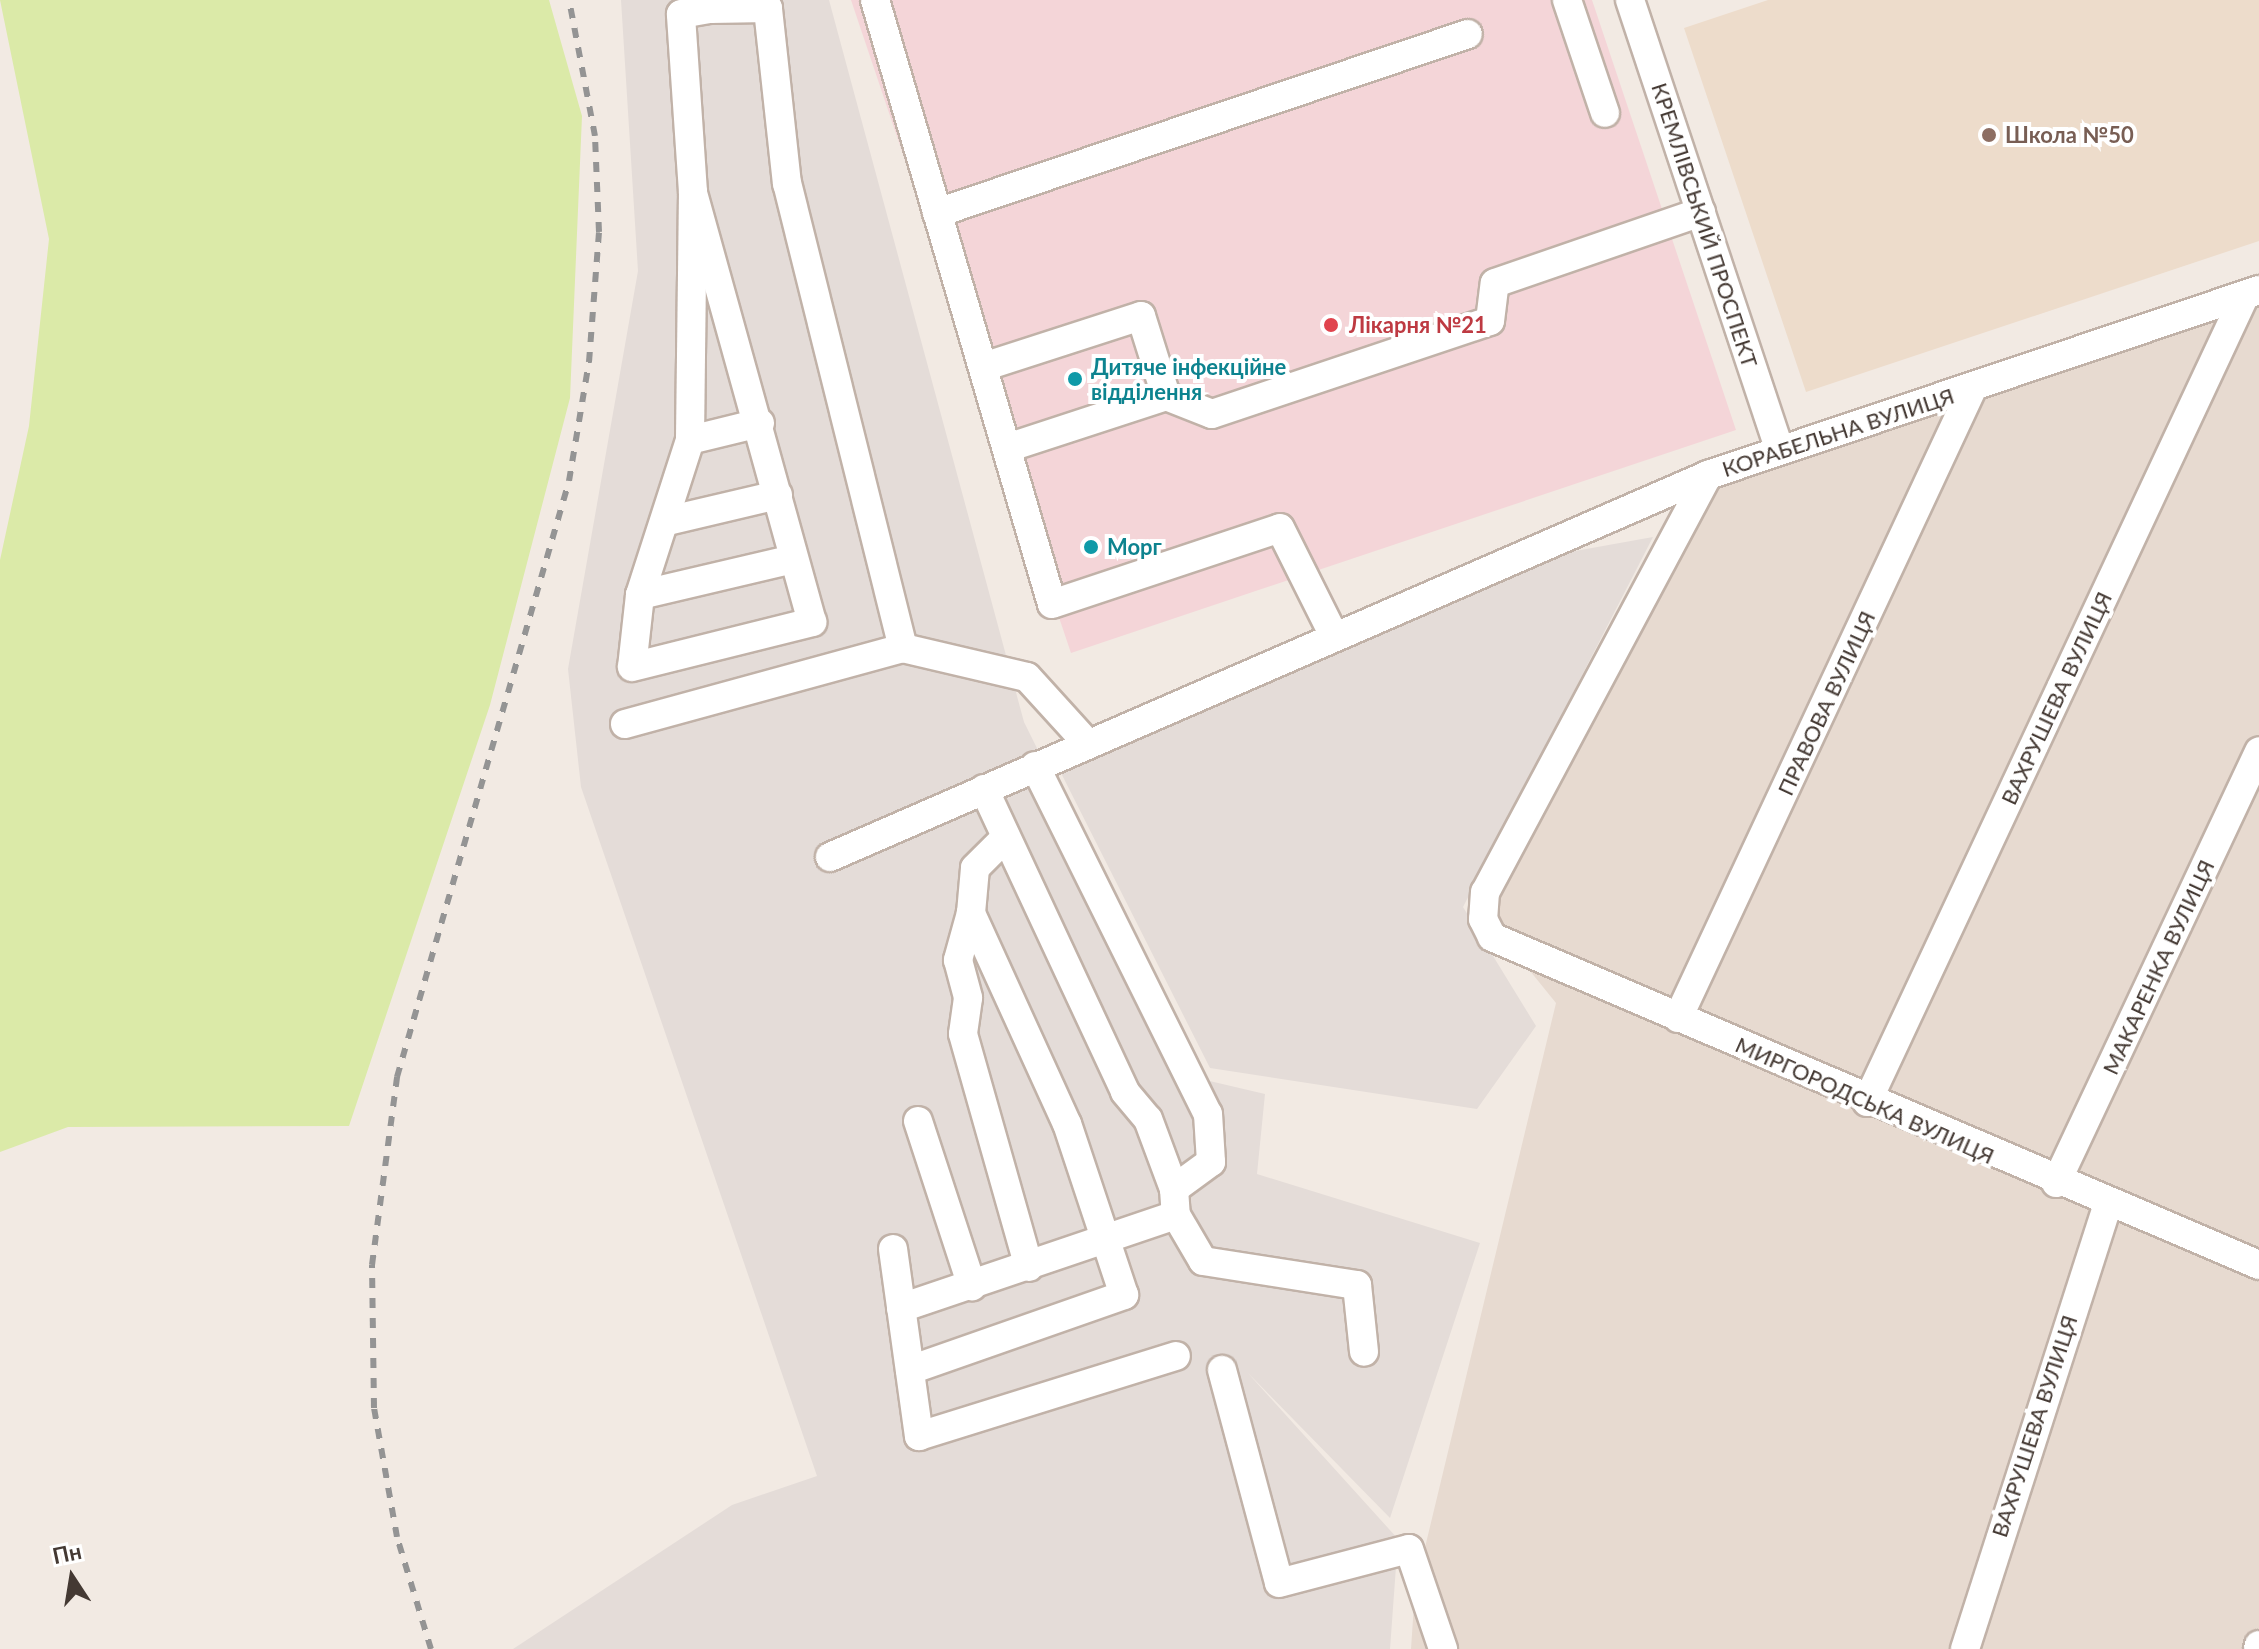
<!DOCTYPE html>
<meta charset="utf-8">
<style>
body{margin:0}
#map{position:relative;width:2259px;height:1649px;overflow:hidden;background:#f2eae3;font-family:Lato,sans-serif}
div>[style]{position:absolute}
.residential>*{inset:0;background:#e7dad0}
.industrial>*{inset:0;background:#e4dcd8}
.education>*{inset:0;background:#eddccb}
.medical>*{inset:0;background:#f4d5d8}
.green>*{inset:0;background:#dbeaa8}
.roads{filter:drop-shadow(2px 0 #c1b2a8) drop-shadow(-2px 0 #c1b2a8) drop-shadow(0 2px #c1b2a8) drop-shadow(0 -2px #c1b2a8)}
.minor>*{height:28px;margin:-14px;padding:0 14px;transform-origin:14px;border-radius:14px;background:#fff}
.rail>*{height:6px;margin-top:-3px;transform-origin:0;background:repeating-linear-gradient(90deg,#949494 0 10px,transparent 0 20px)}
.dots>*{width:22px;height:22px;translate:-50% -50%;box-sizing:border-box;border:4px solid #fff;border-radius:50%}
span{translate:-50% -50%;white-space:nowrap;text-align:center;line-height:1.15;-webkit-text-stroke:8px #fff;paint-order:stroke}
.education-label{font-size:22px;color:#785e54;font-weight:700}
.left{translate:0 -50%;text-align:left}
.street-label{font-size:22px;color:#443933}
.health-label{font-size:22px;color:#be3a42;font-weight:700}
.culture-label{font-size:22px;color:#0d838f;font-weight:700}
.north{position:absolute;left:32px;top:1537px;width:80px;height:80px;-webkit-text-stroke:6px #fff;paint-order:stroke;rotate:348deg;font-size:22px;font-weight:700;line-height:32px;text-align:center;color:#443933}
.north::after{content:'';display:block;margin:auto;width:28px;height:36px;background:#443933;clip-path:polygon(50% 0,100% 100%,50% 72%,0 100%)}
</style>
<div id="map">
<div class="residential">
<i style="clip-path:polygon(2259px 299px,2259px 1649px,1411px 1649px,1415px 1589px,1556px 1003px,1479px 908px,1712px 481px)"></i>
</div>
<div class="industrial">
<i style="clip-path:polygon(621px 0,829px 0,1024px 722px,1201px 1079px,1265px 1094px,1257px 1174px,1480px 1243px,1390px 1518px,1247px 1372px,1398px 1539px,1390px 1649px,513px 1649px,732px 1505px,817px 1476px,581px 787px,568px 669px,638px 271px)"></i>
<i style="clip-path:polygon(1653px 537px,1463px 907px,1536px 1026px,1477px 1109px,1210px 1068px,1060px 771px,1564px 553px)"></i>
</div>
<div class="education">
<i style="clip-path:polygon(1768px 0,2259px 0,2259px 241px,1806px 392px,1684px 28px)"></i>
</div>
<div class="medical">
<i style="clip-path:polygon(851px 0,1592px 0,1736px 430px,1071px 653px)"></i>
</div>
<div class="green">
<i style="clip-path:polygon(0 0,549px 0,582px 116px,570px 398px,490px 705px,349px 1126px,68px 1127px,0 1152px,0 560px,29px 426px,49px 239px)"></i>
</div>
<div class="roads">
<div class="minor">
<i style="left:875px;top:0;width:629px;rotate:73.67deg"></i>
<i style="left:1052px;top:604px;width:240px;rotate:-18.4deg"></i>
<i style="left:1280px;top:528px;width:121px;rotate:63.4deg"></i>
<i style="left:1567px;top:0;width:119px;rotate:71.4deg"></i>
<i style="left:1630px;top:0;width:474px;rotate:71.6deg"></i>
<i style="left:693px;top:192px;width:248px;rotate:90.7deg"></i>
<i style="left:690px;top:440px;width:163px;rotate:107.9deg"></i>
<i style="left:640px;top:595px;width:72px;rotate:96.3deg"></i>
<i style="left:632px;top:667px;width:186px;rotate:-14deg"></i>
<i style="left:812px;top:622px;width:446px;rotate:-105.5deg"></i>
<i style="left:693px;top:192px;width:178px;rotate:-93.9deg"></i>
<i style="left:681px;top:14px;width:29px;rotate:-10deg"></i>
<i style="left:937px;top:213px;width:560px;rotate:-18.63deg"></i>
<i style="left:983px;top:367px;width:166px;rotate:-17.9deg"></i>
<i style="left:1141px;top:316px;width:84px;rotate:72.6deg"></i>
<i style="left:1166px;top:396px;width:49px;rotate:21.4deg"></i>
<i style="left:1212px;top:414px;width:293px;rotate:-18.5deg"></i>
<i style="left:1490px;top:321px;width:38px;rotate:-83deg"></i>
<i style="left:1495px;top:283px;width:218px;rotate:-19deg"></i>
<i style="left:690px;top:440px;width:72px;rotate:-13.7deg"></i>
<i style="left:1007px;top:448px;width:167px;rotate:-18.1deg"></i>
<i style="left:1708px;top:475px;width:473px;rotate:118.1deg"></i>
<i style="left:1485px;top:892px;width:27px;rotate:94deg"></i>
<i style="left:1483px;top:919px;width:20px;rotate:63deg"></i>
<i style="left:1492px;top:937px;width:834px;rotate:23.15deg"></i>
<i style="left:667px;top:521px;width:114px;rotate:-13.2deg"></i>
<i style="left:640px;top:595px;width:158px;rotate:-13.2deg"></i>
<i style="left:903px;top:648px;width:127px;rotate:13.2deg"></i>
<i style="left:1027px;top:677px;width:89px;rotate:47.7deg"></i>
<i style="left:625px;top:724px;width:288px;rotate:-15.3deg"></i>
<i style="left:903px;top:648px;width:478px;rotate:-104deg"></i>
<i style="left:787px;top:184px;width:177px;rotate:-96.2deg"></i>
<i style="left:768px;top:8px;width:58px;rotate:179deg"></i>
<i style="left:710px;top:9px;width:9px;rotate:-90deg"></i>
<i style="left:1035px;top:766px;width:389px;rotate:63.6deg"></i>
<i style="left:1208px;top:1114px;width:48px;rotate:86.4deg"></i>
<i style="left:1211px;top:1162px;width:46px;rotate:143.9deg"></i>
<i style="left:984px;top:789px;width:334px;rotate:65deg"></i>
<i style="left:1125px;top:1092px;width:35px;rotate:50deg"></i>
<i style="left:1148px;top:1119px;width:75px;rotate:69.6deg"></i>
<i style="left:1174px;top:1189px;width:26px;rotate:86deg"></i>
<i style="left:1176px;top:1215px;width:53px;rotate:59.6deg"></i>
<i style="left:1203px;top:1261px;width:156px;rotate:8.9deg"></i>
<i style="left:1357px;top:1285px;width:67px;rotate:84deg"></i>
<i style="left:830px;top:857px;width:958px;rotate:-23.51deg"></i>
<i style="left:1708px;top:475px;width:581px;rotate:-18.56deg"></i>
<i style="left:971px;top:913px;width:49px;rotate:105.5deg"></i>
<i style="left:958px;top:960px;width:39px;rotate:75deg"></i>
<i style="left:968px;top:998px;width:36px;rotate:98deg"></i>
<i style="left:963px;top:1034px;width:242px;rotate:74.2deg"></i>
<i style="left:1678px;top:1018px;width:697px;rotate:-64.94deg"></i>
<i style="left:1867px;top:1102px;width:891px;rotate:-64.9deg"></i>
<i style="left:918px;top:1121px;width:174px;rotate:71.9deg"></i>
<i style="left:2056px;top:1183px;width:477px;rotate:-64.8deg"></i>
<i style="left:893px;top:1249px;width:189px;rotate:82.1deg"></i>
<i style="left:919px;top:1436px;width:269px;rotate:-17.3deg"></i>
<i style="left:901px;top:1308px;width:290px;rotate:-18.7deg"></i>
<i style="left:910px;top:1370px;width:227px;rotate:-19.3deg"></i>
<i style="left:1124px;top:1295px;width:180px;rotate:-108.4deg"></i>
<i style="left:1067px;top:1124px;width:232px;rotate:-114.5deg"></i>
<i style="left:971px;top:913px;width:45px;rotate:-84.9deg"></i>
<i style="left:975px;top:868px;width:42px;rotate:-45deg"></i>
<i style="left:1222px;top:1370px;width:220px;rotate:75deg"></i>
<i style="left:1279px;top:1583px;width:134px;rotate:-14.7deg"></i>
<i style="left:1409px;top:1549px;width:106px;rotate:71.2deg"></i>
<i style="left:1965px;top:1649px;width:467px;rotate:-72.2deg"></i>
<i style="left:2258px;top:1649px;width:4px;rotate:-76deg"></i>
</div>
</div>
<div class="rail">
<i style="left:431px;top:1649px;width:117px;rotate:-106.9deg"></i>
<i style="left:397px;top:1537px;width:131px;rotate:-100.1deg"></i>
<i style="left:374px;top:1408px;width:143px;rotate:-90.8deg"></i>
<i style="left:372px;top:1265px;width:190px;rotate:-82.4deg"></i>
<i style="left:397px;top:1077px;width:620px;rotate:-73.9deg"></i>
<i style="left:569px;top:481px;width:121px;rotate:-80.5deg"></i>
<i style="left:589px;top:362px;width:130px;rotate:-85.6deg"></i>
<i style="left:599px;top:232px;width:96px;rotate:-92.4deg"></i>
<i style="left:595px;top:136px;width:138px;rotate:-100.8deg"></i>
</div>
<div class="dots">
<i style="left:1989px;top:135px;background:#8d6e63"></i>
<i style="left:1331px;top:325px;background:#e0444e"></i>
<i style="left:1075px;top:379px;background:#0f9aa8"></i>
<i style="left:1091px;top:547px;background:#0f9aa8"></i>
</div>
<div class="education-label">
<span class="left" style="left:2005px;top:135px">Школа №50</span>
</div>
<div class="street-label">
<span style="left:1705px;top:225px;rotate:72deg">КРЕМЛІВСЬКИЙ ПРОСПЕКТ</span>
<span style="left:1838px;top:432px;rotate:-18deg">КОРАБЕЛЬНА ВУЛИЦЯ</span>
<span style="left:2056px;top:698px;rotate:-65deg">ВАХРУШЕВА ВУЛИЦЯ</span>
<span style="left:1826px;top:703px;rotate:-65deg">ПРАВОВА ВУЛИЦЯ</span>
<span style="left:2158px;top:967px;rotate:-65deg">МАКАРЕНКА ВУЛИЦЯ</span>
<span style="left:1865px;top:1100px;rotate:24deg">МИРГОРОДСЬКА ВУЛИЦЯ</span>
<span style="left:2034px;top:1426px;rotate:-72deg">ВАХРУШЕВА ВУЛИЦЯ</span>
</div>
<div class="health-label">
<span class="left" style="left:1349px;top:325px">Лікарня №21</span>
</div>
<div class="culture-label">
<span class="left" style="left:1091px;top:379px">Дитяче інфекційне<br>відділення</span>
<span class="left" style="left:1107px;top:547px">Морг</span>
</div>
<div class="north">Пн</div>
</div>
